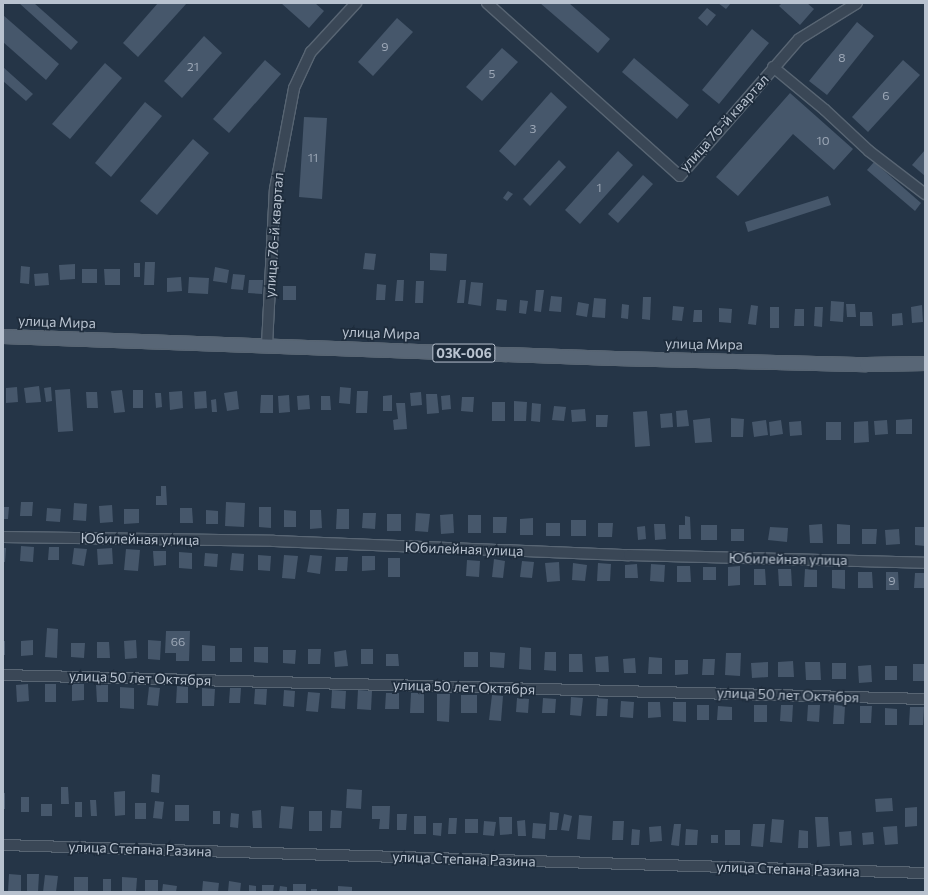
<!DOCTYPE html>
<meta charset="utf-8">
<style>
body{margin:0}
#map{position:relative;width:928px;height:895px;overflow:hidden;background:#253547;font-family:Commissioner,sans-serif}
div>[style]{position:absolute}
.building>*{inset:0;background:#46576b}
.roads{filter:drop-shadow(1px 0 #586573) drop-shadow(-1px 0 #586573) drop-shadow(0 1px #586573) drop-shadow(0 -1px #586573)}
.minor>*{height:10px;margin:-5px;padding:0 5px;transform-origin:5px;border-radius:5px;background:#3a4756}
.major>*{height:13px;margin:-6.5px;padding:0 6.5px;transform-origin:6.5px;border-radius:6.5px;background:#586676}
span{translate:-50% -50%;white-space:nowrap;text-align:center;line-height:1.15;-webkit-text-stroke:3.5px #1e2c3c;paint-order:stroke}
.number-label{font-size:12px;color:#9ca7b6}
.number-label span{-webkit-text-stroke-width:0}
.shield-label span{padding:1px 3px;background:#1e2c3c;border:1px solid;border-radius:3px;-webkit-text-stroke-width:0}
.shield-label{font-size:13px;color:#b8c2cf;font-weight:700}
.street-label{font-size:14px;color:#b8c2cf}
.frame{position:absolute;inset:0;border:4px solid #b8c2cf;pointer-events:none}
</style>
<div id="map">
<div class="building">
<i style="clip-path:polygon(19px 3px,34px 3px,78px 42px,71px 50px)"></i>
<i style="clip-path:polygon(158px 3px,187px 3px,138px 57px,123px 43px)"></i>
<i style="clip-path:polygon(281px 3px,315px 3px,324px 11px,309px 28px)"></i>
<i style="clip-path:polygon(540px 3px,569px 3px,610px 39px,598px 53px)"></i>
<i style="clip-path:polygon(718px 3px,731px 3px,726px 9px)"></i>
<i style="clip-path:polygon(782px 3px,807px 3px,814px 9px,800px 25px,779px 6px)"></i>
<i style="clip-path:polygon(707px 8px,716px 15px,707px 26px,698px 18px)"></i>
<i style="clip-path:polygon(3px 15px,59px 64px,46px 80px,3px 42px)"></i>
<i style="clip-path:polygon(397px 18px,413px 32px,373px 76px,358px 62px)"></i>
<i style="clip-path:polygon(857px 22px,874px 36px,827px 95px,809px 81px)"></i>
<i style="clip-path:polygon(752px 29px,769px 43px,719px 104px,702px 90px)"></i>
<i style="clip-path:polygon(204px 36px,222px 53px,182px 98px,164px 81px)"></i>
<i style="clip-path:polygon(502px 48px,518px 62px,482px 101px,466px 87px)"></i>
<i style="clip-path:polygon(634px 58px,689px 105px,677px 119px,622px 72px)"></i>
<i style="clip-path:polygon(265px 60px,281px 74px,229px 133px,213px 119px)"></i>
<i style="clip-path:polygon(903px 60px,920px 75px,868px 132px,852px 117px)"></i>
<i style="clip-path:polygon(105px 63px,122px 78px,70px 139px,52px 124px)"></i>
<i style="clip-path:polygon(3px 67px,33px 94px,26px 101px,3px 81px)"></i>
<i style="clip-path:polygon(551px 92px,567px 107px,515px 166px,499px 151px)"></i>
<i style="clip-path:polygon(790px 93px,853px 149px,834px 170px,793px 134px,738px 196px,716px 177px)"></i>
<i style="clip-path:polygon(145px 102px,162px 116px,111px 177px,95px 163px)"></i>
<i style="clip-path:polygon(304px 117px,327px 118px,322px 199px,299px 197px)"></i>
<i style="clip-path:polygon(193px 139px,209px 153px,157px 215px,140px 201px)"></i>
<i style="clip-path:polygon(925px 150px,925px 176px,912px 165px)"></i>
<i style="clip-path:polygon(618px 151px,633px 165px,580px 224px,565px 210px)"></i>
<i style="clip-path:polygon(559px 160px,566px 167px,530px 206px,523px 199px)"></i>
<i style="clip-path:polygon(874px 162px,921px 203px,915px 211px,867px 170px)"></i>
<i style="clip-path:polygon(643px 175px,653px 184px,618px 223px,608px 214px)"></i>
<i style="clip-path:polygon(508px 191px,513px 194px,507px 201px,503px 198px)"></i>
<i style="clip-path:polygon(828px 196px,831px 205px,748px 232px,745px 222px)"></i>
<i style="clip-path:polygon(365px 253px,376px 254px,374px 270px,363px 269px)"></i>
<i style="clip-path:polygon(430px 253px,447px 254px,446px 271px,430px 270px)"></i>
<i style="clip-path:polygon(145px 262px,155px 262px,154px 285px,144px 285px)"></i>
<i style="clip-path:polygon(134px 263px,140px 263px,140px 277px,134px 277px)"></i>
<i style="clip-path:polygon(75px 264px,75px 279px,60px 280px,59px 265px)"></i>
<i style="clip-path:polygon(21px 266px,30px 267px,29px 284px,20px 283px)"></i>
<i style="clip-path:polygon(215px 267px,229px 270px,227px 283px,213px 281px)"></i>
<i style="clip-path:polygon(82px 269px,97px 269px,97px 283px,82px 283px)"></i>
<i style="clip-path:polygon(104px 269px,120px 269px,120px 285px,105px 285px)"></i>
<i style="clip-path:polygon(48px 273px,49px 285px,35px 286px,34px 274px)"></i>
<i style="clip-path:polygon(233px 274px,245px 275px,243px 290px,231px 289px)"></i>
<i style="clip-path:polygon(181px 277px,182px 291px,167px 292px,167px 278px)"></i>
<i style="clip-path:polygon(189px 277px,209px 278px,208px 294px,188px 293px)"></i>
<i style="clip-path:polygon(249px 280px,263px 280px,262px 294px,248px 293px)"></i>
<i style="clip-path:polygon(397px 280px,404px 280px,403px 301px,395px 301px)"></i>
<i style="clip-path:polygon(460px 280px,466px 280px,464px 303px,457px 303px)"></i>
<i style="clip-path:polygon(416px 281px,424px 281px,423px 303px,415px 303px)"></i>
<i style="clip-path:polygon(471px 282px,483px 283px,481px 306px,468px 304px)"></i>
<i style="clip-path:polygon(377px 284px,386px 285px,385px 300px,376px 300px)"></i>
<i style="clip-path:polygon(283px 286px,296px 286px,296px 300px,283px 300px)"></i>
<i style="clip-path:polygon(536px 290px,544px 290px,541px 312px,534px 311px)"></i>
<i style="clip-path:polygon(551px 296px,562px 297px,561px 312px,549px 311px)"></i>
<i style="clip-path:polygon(643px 297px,651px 297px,650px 320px,642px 319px)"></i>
<i style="clip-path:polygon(594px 298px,606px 299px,605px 318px,592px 317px)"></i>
<i style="clip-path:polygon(497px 299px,507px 300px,506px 311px,496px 310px)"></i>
<i style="clip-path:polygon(520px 300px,528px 301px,526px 314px,519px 313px)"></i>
<i style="clip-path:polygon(831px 301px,844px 302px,843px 322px,830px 321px)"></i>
<i style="clip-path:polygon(578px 302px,589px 304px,587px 317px,576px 315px)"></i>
<i style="clip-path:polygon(622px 304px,629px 305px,628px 319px,621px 318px)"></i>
<i style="clip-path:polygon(846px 304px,855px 304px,856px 317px,847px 317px)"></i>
<i style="clip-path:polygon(751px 305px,758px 306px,756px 325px,748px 324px)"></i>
<i style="clip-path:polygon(922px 305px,923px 322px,912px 323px,911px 307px)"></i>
<i style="clip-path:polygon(673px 306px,684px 307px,682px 321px,672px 320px)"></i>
<i style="clip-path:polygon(770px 307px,779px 307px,779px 328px,770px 328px)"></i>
<i style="clip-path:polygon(815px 307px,823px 307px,822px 327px,814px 326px)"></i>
<i style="clip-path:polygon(719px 308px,732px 309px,731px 323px,719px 322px)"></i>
<i style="clip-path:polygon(795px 309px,804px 309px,804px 326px,794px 326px)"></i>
<i style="clip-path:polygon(694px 310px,702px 310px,702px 322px,693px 322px)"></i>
<i style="clip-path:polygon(860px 312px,872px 312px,873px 326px,860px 326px)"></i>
<i style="clip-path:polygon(902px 313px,903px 325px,892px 326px,892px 314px)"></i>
<i style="clip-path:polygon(39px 386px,41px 402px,26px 403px,24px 388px)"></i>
<i style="clip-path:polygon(17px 387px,18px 402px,6px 403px,6px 388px)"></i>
<i style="clip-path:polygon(51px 387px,52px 401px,46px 402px,44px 388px)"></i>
<i style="clip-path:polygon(340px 387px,351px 388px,350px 404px,339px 403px)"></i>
<i style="clip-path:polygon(70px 389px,73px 431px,58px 432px,55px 390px)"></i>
<i style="clip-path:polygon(122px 390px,125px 412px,114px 413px,111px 391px)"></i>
<i style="clip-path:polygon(133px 390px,143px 390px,143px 408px,133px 408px)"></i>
<i style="clip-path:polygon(182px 391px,183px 408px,170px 410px,169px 392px)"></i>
<i style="clip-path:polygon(206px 391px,207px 408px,195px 409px,194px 392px)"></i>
<i style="clip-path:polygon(237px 391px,239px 409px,227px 411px,224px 393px)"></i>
<i style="clip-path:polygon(357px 391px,368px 391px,367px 413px,356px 413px)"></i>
<i style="clip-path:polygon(86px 392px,97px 392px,98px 408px,87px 408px)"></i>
<i style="clip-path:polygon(421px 392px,422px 405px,411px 406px,410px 393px)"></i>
<i style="clip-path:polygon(155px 393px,161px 393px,162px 407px,156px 408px)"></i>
<i style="clip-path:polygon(426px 394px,437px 394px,439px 413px,427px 414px)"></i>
<i style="clip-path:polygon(261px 395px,273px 395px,273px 413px,260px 413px)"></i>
<i style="clip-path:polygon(289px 395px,290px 412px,279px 413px,278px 396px)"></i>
<i style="clip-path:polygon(309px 395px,310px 409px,298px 410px,297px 396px)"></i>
<i style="clip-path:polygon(392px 395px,392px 411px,383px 411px,383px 396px)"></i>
<i style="clip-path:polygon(450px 395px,451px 409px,442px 410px,441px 396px)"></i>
<i style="clip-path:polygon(321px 396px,330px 396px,331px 410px,321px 410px)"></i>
<i style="clip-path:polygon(462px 397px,474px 397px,473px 412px,461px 411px)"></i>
<i style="clip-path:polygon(216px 399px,217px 412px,212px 412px,211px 400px)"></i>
<i style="clip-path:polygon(514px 401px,527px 402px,526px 421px,514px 421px)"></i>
<i style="clip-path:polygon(492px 402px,505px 402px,505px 421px,492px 421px)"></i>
<i style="clip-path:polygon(396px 403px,405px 403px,407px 429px,394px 430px,393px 420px,398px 419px)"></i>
<i style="clip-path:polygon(532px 403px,541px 404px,540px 422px,531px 421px)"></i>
<i style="clip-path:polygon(554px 406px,566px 407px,564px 421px,552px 420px)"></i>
<i style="clip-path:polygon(585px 409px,586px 421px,572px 422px,571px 410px)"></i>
<i style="clip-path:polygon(687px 410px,689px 426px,677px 427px,676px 411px)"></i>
<i style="clip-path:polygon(647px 411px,650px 446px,635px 447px,633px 412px)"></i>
<i style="clip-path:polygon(672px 413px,673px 427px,661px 428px,660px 414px)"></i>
<i style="clip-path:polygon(596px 415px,608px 415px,607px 427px,596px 427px)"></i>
<i style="clip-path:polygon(710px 418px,712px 442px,695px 443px,693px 420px)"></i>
<i style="clip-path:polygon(731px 418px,744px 419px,743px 437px,731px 437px)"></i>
<i style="clip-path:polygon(912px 419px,912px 434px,896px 434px,896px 420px)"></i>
<i style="clip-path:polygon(766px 420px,768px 435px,754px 437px,752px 422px)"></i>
<i style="clip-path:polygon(781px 420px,783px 434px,770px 436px,769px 422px)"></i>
<i style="clip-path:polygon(887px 420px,888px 434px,875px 435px,874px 421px)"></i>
<i style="clip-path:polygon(801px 421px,802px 435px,790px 436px,789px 422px)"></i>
<i style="clip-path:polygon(868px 421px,869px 442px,854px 443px,854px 422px)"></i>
<i style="clip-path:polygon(826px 422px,841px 422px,841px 440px,826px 440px)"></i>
<i style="clip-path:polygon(161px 486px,166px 486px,167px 505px,156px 505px,156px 496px,161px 496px)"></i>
<i style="clip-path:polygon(21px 502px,33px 502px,32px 516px,20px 516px)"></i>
<i style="clip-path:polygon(226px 502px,245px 503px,244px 527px,225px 526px)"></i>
<i style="clip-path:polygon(74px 503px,87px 504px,86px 521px,73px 520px)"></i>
<i style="clip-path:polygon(112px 505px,113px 522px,100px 523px,99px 506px)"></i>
<i style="clip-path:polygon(3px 507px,9px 507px,8px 519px,3px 519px)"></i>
<i style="clip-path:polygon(259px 507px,271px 507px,271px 528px,259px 527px)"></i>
<i style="clip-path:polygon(47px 508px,61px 509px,60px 522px,46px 521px)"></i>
<i style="clip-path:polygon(180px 508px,192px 508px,193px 523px,180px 523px)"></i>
<i style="clip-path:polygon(124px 509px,139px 509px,139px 523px,124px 524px)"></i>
<i style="clip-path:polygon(337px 509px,349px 509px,349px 529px,336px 529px)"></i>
<i style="clip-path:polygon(206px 510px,218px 511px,218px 524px,206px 524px)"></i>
<i style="clip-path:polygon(284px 510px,296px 511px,296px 527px,284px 527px)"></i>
<i style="clip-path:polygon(310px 510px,321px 510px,322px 528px,310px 529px)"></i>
<i style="clip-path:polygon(363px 513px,376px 513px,375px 529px,362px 528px)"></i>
<i style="clip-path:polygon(416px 513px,430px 514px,428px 532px,415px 531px)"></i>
<i style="clip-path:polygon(387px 514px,401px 514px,401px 531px,387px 531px)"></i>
<i style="clip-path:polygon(453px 514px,454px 533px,441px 534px,440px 515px)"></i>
<i style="clip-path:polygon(468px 515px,481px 515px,481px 533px,468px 533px)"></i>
<i style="clip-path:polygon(685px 516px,690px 517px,691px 539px,679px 539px,679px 525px,685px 525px)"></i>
<i style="clip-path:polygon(493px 517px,507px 517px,506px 533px,493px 533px)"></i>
<i style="clip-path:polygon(533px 518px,533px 535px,520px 535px,520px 519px)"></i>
<i style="clip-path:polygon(571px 520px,586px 520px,586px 536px,571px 536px)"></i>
<i style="clip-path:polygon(546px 523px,560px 523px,560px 536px,546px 536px)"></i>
<i style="clip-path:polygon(598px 523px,613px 523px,612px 537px,598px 537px)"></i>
<i style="clip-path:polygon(654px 524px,665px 524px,666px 539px,655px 540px)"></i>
<i style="clip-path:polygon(822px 524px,823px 543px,810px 543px,809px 525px)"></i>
<i style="clip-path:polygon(837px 524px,850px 525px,850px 544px,837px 544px)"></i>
<i style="clip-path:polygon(701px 525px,717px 525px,717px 540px,701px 540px)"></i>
<i style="clip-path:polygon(645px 526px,646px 539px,638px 540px,637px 527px)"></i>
<i style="clip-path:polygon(770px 527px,788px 528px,787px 542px,768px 540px)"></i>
<i style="clip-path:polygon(915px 527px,925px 527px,925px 546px,915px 545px)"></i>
<i style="clip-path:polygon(731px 529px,744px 529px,744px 541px,731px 541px)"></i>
<i style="clip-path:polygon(862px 529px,877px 529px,876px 544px,862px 544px)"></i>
<i style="clip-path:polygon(899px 529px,900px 544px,886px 545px,885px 530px)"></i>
<i style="clip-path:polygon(21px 546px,34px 547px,33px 562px,20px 561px)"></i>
<i style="clip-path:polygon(49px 547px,59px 547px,59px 560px,48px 560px)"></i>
<i style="clip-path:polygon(3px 548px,6px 548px,5px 562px,3px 562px)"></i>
<i style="clip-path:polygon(74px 548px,87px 549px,84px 566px,72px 564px)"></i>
<i style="clip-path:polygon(112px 548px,113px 564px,98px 565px,97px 549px)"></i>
<i style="clip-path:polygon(126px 549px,140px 550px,138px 571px,124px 570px)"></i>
<i style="clip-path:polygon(153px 551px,166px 551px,166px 565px,154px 566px)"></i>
<i style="clip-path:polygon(179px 552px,192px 553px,192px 569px,179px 568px)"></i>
<i style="clip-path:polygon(205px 553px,218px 554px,217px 567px,204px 566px)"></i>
<i style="clip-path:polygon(232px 553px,244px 554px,243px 571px,230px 570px)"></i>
<i style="clip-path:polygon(258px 555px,271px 556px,270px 571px,258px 570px)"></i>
<i style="clip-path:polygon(284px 555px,298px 556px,295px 579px,282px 578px)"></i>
<i style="clip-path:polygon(310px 555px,322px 556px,320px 574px,307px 572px)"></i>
<i style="clip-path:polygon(362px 556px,375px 556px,375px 570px,362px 571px)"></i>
<i style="clip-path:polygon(336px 557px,348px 557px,347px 571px,335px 571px)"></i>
<i style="clip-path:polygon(388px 558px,400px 558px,400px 577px,388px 577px)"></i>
<i style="clip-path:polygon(494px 559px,505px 561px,503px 578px,492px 577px)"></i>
<i style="clip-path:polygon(467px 560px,480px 561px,479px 577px,466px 576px)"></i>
<i style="clip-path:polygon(522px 561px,534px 562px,532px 578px,520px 577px)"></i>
<i style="clip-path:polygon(559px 562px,560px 581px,547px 582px,545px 563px)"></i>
<i style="clip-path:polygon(573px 563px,587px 565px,585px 581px,572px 580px)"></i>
<i style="clip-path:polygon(598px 563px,611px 564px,610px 581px,597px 581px)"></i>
<i style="clip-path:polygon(637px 564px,638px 578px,625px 578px,625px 565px)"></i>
<i style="clip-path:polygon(651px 564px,665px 565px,664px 582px,650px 581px)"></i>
<i style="clip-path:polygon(677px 566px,690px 566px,691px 582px,677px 582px)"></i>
<i style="clip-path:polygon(740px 566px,740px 585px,728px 586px,728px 567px)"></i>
<i style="clip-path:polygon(703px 567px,716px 567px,716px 580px,703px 580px)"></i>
<i style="clip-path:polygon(754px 569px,765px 569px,766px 585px,754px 585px)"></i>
<i style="clip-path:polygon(778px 569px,791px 569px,792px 586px,779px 586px)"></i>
<i style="clip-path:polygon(805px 569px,817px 570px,817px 587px,804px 587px)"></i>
<i style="clip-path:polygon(832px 570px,845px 570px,845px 589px,832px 588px)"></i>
<i style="clip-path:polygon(858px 572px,872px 572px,873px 588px,858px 588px)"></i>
<i style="clip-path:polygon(886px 572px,898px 572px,899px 590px,886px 590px)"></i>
<i style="clip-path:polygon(915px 573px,925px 573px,925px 588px,914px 588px)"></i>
<i style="clip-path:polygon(47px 628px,58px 629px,57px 658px,45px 657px)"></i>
<i style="clip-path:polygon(166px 631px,190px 631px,189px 661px,176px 661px,176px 653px,165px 653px)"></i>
<i style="clip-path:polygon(33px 640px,33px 655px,21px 656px,21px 641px)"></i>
<i style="clip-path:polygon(136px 640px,137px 658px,125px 659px,124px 641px)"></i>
<i style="clip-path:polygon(148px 640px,161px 641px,160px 660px,148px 659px)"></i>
<i style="clip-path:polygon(3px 641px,5px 641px,5px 655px,3px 655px)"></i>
<i style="clip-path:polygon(97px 642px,109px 642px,110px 658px,97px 658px)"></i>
<i style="clip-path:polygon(71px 643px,85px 643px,84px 658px,71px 657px)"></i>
<i style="clip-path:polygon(202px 645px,215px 646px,215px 661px,202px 661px)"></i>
<i style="clip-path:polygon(254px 647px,268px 647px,268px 663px,254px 662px)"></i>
<i style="clip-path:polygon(520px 647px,531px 648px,531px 670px,519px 669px)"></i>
<i style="clip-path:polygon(230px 648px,242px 648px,242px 662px,230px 662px)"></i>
<i style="clip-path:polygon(308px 649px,321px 649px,320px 664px,308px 664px)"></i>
<i style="clip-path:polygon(361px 649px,373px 649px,373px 664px,361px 664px)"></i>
<i style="clip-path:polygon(283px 650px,296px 650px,295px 664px,283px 663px)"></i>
<i style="clip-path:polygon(346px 650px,348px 666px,335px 667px,334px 652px)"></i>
<i style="clip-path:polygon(464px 652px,478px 652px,478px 667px,464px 667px)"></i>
<i style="clip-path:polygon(490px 652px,505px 653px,504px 668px,490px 667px)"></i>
<i style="clip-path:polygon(545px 652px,556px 652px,556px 671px,544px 670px)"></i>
<i style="clip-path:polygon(726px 653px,741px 653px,740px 676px,725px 675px)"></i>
<i style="clip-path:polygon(386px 654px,398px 654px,399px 666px,386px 666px)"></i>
<i style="clip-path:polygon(569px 654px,582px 654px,583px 672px,569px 672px)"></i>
<i style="clip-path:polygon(608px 656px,609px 672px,596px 672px,595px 657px)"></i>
<i style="clip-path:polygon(649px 657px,662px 658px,662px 674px,648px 674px)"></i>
<i style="clip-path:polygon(635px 658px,636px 673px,624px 673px,623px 659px)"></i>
<i style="clip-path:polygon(703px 659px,715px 659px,714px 675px,702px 675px)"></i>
<i style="clip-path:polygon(675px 660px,688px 660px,688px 674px,675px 675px)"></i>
<i style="clip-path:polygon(793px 661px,794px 677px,778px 677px,778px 662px)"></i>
<i style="clip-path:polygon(768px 662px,768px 677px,752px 678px,751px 663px)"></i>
<i style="clip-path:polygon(805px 662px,820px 662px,821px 680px,806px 680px)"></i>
<i style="clip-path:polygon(832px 663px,846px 663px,846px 679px,832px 679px)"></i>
<i style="clip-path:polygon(913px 664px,924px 664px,924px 681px,913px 681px)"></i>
<i style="clip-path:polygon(871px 665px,872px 682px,859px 683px,858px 666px)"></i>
<i style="clip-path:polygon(885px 666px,897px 666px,897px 680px,885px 680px)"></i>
<i style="clip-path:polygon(28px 684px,29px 701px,17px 702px,16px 685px)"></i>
<i style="clip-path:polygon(45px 684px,56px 684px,56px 702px,45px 702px)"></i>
<i style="clip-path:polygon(72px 684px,84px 684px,84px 700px,72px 701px)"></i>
<i style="clip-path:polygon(96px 685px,108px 685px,108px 702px,97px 702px)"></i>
<i style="clip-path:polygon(177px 686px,188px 687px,188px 703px,176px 703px)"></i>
<i style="clip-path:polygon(120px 687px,134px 688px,134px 709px,120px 708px)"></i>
<i style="clip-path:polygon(149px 687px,160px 688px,158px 706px,147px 705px)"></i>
<i style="clip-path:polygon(202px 688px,215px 689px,214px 706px,202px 706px)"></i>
<i style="clip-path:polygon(230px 688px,241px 688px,240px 703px,229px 703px)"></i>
<i style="clip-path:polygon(255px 689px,267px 689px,266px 705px,254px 704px)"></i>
<i style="clip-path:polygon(284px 690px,295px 691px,294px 707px,283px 706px)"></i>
<i style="clip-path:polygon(332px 690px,346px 691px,345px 709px,331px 708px)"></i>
<i style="clip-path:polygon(358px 690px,372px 691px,371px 710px,357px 709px)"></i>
<i style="clip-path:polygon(308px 692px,320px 693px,318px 712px,306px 711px)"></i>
<i style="clip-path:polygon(386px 693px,399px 693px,399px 709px,385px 709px)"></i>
<i style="clip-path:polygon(411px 693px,424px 693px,424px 713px,410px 713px)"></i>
<i style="clip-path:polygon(437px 694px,450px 694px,449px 722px,437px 721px)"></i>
<i style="clip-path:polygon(461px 695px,477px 695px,477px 713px,461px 713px)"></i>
<i style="clip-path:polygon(492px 695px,503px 696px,501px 721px,489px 720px)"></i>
<i style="clip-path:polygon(571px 697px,583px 698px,581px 716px,570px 715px)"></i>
<i style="clip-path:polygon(517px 698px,529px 699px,528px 713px,516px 712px)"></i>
<i style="clip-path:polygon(543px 698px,556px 699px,555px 713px,542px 713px)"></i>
<i style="clip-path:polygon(597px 698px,608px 699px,607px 716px,596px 716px)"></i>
<i style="clip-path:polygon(621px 701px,634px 702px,633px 718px,620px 717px)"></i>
<i style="clip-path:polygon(648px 702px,660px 702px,661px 717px,648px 718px)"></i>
<i style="clip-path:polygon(673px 702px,686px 702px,686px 722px,673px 721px)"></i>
<i style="clip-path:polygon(697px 705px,709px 705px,709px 720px,697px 720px)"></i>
<i style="clip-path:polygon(754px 705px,767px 705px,767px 722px,754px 722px)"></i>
<i style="clip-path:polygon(781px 705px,793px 705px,792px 722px,780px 721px)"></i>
<i style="clip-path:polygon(808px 705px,820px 705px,819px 722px,807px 721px)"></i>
<i style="clip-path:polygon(834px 705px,845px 706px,844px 724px,833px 724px)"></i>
<i style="clip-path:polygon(718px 706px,732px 707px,732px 720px,717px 720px)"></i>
<i style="clip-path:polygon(860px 706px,872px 706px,871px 723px,860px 723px)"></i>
<i style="clip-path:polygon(910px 707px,924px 707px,923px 725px,909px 725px)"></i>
<i style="clip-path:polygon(885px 708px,897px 709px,897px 725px,885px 725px)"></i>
<i style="clip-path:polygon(152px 774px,160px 775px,159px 793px,151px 792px)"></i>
<i style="clip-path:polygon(61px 787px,68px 787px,69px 804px,61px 804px)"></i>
<i style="clip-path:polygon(347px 789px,362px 790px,361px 809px,346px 808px)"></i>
<i style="clip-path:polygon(125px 791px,125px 815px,115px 816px,114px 792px)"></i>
<i style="clip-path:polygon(3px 793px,5px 793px,5px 809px,3px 809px)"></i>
<i style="clip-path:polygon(21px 797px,29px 797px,29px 812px,21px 812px)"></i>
<i style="clip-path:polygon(892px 798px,893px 811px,876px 812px,875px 799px)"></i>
<i style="clip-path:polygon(90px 800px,96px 800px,97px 816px,91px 816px)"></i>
<i style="clip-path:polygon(155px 801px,164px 802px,162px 819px,153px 818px)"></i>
<i style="clip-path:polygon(75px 802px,82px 802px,82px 817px,75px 817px)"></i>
<i style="clip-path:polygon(135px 803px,146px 803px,146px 819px,135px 819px)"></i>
<i style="clip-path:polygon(41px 804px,52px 804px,52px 816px,41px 816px)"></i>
<i style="clip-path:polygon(175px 805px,189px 805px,189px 821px,175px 821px)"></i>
<i style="clip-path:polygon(281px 806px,294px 807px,292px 829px,279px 828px)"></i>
<i style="clip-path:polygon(372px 806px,390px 806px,389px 829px,379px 829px,380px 819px,372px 819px)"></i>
<i style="clip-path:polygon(917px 807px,917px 826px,905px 827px,905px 808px)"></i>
<i style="clip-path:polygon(261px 810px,262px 828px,253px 828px,252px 811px)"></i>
<i style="clip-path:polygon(331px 810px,342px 811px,341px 828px,330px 828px)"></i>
<i style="clip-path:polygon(213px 811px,220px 811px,220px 824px,213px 824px)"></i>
<i style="clip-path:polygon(309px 811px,322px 811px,322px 831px,309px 831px)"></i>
<i style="clip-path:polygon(550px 812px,559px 813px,557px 830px,549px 830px)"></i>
<i style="clip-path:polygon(231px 813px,239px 814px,238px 828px,230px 827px)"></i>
<i style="clip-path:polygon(397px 814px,407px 814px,406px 830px,397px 830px)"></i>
<i style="clip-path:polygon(564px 814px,572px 816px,569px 831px,561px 830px)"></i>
<i style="clip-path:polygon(579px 815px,592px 816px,590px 840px,577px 839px)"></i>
<i style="clip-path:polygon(414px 816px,426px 816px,426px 834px,414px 834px)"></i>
<i style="clip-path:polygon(499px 817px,512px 817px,512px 834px,500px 835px)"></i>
<i style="clip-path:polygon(815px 817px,828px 817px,830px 846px,817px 847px)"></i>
<i style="clip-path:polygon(449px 818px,457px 818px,456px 834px,448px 834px)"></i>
<i style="clip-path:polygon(465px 819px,478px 819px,478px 833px,465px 833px)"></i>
<i style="clip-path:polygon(772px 819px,784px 820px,782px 843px,770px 842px)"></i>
<i style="clip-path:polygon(525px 820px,526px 836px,518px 836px,517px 821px)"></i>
<i style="clip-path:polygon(484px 821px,496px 822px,494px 836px,483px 835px)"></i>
<i style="clip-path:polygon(613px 821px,624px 821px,623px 840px,612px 840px)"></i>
<i style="clip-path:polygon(433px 823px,442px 823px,441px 836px,433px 835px)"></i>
<i style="clip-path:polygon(533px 823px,546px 824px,545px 839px,532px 838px)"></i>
<i style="clip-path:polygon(674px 824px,681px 824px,679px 846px,671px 845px)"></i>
<i style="clip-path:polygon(753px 824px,765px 824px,763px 847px,751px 846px)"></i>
<i style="clip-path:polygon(661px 826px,662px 841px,650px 842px,649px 827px)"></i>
<i style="clip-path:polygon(897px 826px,898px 844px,885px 845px,883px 827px)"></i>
<i style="clip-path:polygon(632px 829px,640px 830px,639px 845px,631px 845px)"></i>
<i style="clip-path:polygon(686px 829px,698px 830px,697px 845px,685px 845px)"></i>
<i style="clip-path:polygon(725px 830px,740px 830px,740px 845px,725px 845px)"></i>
<i style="clip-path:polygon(799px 830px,808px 831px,808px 848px,798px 848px)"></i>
<i style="clip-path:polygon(851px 831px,852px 845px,840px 846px,839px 832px)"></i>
<i style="clip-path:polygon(873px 832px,874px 844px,863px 845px,862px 833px)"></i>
<i style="clip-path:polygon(711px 835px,718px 835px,718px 843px,711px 843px)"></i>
<i style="clip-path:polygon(9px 874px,21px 875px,21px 892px,8px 892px)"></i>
<i style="clip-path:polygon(27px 874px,39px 874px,38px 892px,27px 892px)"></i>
<i style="clip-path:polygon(45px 875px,58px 876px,56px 892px,43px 892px)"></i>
<i style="clip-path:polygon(74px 877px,88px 877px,88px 892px,74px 892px)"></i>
<i style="clip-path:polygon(122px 877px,137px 878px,136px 892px,122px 892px)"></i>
<i style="clip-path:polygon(103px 879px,111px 879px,111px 892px,103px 892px)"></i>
<i style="clip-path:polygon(145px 880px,158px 880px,158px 892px,145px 892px)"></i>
<i style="clip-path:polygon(203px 881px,219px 883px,218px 892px,202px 892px)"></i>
<i style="clip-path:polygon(229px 881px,241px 883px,240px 892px,228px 892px)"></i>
<i style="clip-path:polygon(163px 884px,177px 886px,176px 892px,162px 892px)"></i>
<i style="clip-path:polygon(293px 884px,306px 884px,306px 892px,293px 892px)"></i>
<i style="clip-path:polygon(249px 885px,256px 886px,256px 892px,249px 892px)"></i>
<i style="clip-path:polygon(262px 885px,274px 885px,273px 892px,262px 892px)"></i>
<i style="clip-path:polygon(280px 886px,287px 887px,287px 892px,279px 892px)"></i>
<i style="clip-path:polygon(338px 886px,352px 887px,352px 892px,338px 892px)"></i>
<i style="clip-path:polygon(311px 889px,317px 889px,317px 892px,311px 892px)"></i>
</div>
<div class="roads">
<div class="minor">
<i style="left:487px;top:3px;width:259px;rotate:41.9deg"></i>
<i style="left:680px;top:176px;width:181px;rotate:-49deg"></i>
<i style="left:799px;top:39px;width:68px;rotate:-31.8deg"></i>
<i style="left:773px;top:67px;width:67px;rotate:39.6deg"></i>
<i style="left:825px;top:110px;width:60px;rotate:43deg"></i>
<i style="left:869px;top:151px;width:71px;rotate:37.5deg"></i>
<i style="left:267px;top:345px;width:156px;rotate:-87.1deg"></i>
<i style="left:275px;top:189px;width:103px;rotate:-79.3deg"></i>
<i style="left:294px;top:88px;width:40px;rotate:-65deg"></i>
<i style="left:311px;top:52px;width:67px;rotate:-47.4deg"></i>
<i style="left:3px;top:537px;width:271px;rotate:0.8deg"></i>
<i style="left:274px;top:541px;width:355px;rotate:2.3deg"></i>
<i style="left:629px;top:555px;width:296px;rotate:1.5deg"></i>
<i style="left:3px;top:675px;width:922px;rotate:1.49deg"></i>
<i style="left:3px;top:845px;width:922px;rotate:1.74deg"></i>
</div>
<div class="major">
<i style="left:3px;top:336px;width:612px;rotate:2.06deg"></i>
<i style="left:615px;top:358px;width:251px;rotate:1.4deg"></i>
<i style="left:866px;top:364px;width:59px;rotate:-1deg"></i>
</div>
</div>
<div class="number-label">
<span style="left:385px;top:47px">9</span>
<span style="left:842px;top:58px">8</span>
<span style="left:193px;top:67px">21</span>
<span style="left:492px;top:74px">5</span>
<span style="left:886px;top:96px">6</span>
<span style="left:533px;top:129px">3</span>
<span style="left:823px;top:141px">10</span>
<span style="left:313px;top:158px">11</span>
<span style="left:599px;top:188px">1</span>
<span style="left:892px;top:581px">9</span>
<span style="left:178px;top:642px">66</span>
</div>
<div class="shield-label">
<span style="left:464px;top:353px">03К-006</span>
</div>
<div class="street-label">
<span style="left:724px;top:123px;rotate:-48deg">улица 76-й квартал</span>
<span style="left:274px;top:235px;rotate:-86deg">улица 76-й квартал</span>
<span style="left:57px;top:322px;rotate:2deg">улица Мира</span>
<span style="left:381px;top:333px;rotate:2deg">улица Мира</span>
<span style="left:704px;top:344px;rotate:1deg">улица Мира</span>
<span style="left:140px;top:539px;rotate:1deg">Юбилейная улица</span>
<span style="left:464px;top:549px;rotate:2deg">Юбилейная улица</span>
<span style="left:788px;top:559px;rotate:1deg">Юбилейная улица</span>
<span style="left:140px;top:678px;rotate:2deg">улица 50 лет Октября</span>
<span style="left:464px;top:687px;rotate:2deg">улица 50 лет Октября</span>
<span style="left:788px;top:695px;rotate:2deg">улица 50 лет Октября</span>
<span style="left:140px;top:849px;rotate:2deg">улица Степана Разина</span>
<span style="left:464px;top:859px;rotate:2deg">улица Степана Разина</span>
<span style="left:788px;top:869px;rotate:2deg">улица Степана Разина</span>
</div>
<div class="frame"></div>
</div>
